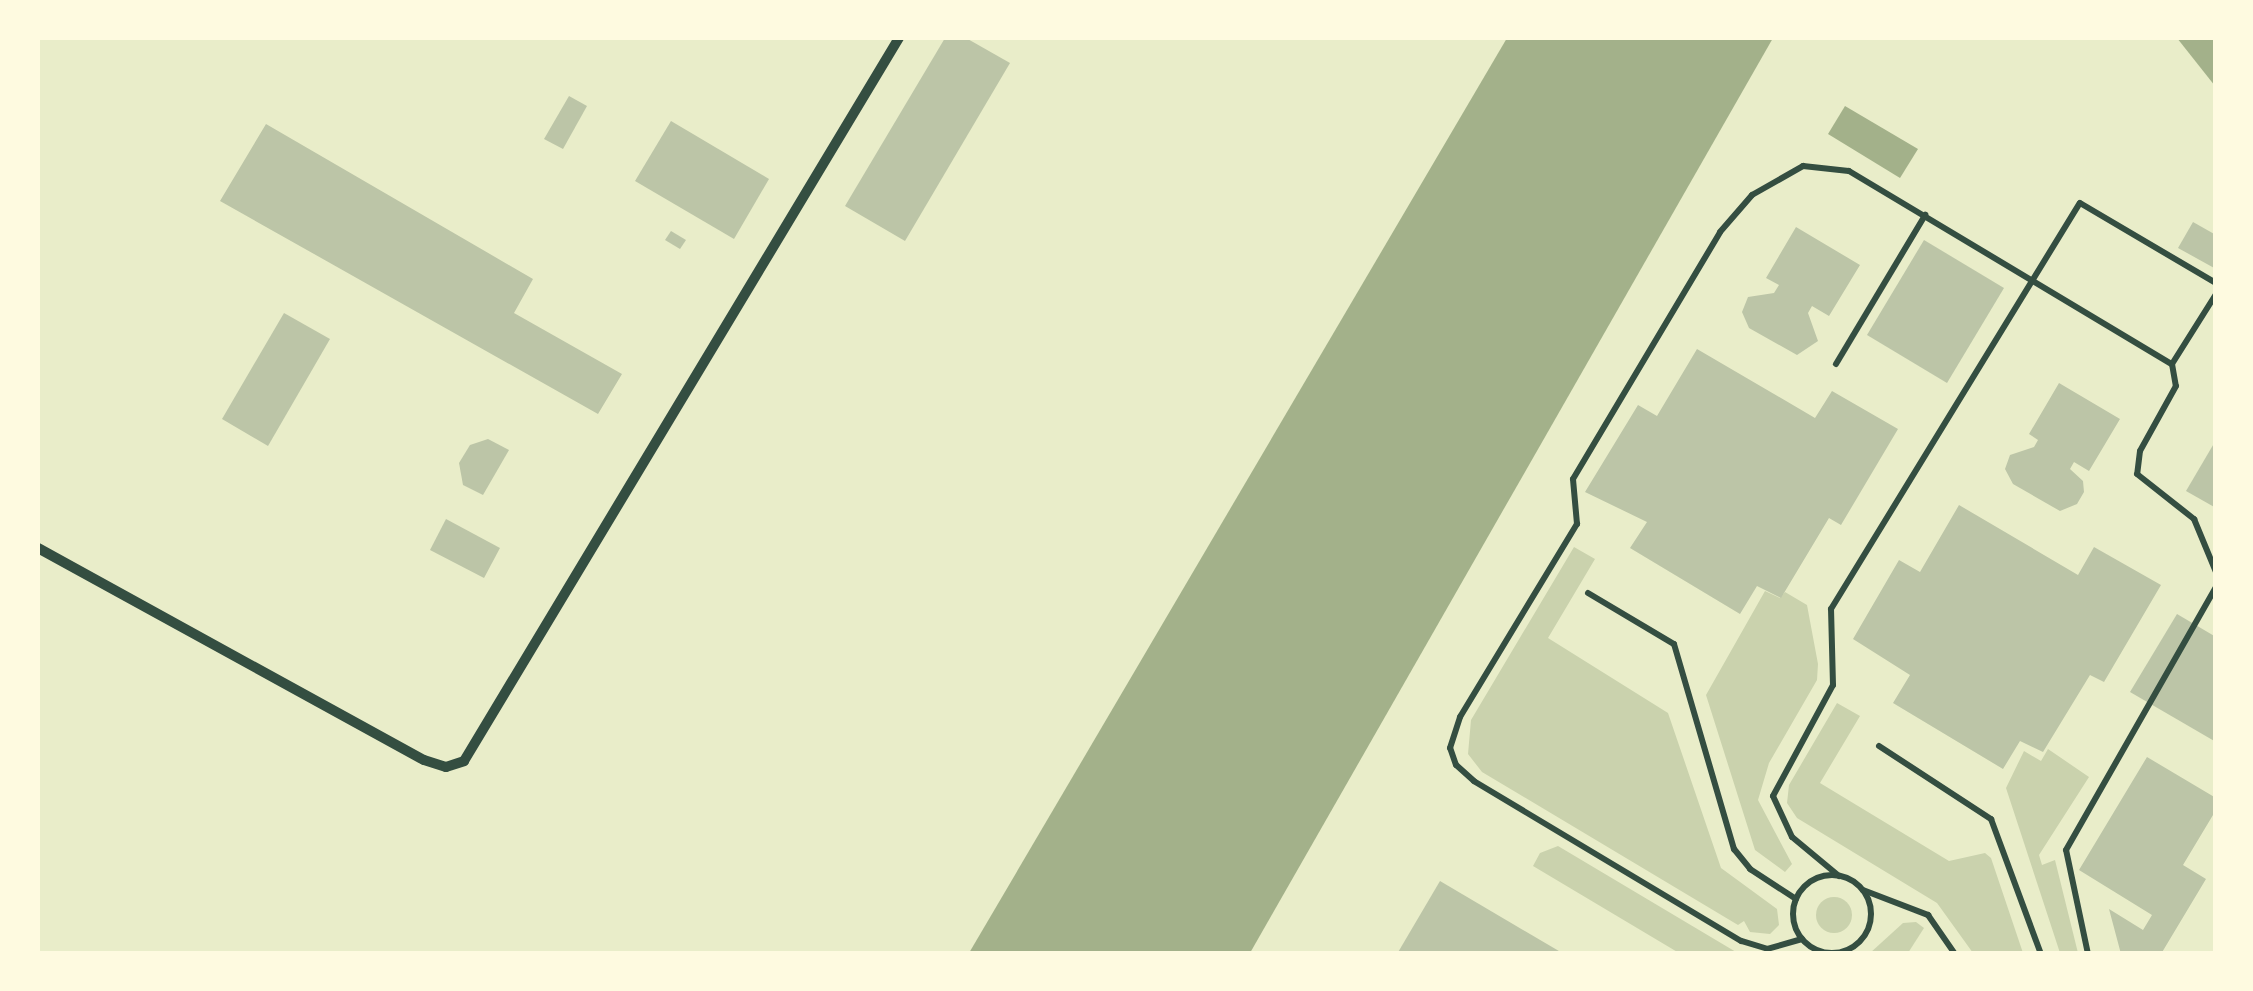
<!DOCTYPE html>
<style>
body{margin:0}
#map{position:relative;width:2253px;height:991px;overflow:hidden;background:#e9edc9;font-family:Signika,sans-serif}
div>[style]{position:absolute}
.green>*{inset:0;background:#cad2ad}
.round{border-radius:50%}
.water>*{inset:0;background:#a3b18a}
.building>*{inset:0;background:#bcc5a7}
.service>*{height:6px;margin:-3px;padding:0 3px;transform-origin:3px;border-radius:3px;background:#344e41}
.service>.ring{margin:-3px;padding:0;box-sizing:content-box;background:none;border:6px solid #344e41;border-radius:50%}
.minor>*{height:10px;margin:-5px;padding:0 5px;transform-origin:5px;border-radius:5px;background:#344e41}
span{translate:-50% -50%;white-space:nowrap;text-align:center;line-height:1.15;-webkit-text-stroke:9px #fefae0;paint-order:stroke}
.frame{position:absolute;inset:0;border:40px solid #fefae0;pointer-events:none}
</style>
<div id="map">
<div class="green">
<i style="clip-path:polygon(1574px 547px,1595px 559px,1548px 638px,1668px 713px,1721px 868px,1777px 909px,1779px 925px,1770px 934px,1750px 932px,1744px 921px,1738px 925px,1482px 772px,1468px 754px,1471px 720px)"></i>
<i style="clip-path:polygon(1765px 591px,1780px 598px,1785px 592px,1807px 605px,1818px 664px,1817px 680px,1769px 763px,1758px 800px,1792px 864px,1785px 872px,1755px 850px,1706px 695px)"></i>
<i style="clip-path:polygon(1837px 703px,1860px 716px,1820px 783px,1949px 861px,1985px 853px,1991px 858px,2023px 953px,1973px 953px,1937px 903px,1797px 818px,1787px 803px,1789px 785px)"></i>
<i style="clip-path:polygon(2048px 749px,2089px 777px,2039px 855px,2042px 865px,2055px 860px,2078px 953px,2060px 953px,2006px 788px,2024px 751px,2041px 761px)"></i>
<i style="clip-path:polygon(1558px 846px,1736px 952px,1738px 953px,1679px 953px,1533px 866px,1540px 853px)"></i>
<i class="round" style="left:1816px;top:897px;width:36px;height:36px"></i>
<i style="clip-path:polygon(1916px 922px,1924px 928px,1908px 953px,1870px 953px,1903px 923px)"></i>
</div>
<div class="water">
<i style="clip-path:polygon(1507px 38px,1773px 38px,1250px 953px,969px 953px)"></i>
<i style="clip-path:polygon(2177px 38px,2215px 38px,2215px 86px)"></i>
<i style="clip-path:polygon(1845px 106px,1918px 149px,1900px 178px,1828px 134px)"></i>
</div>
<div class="building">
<i style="clip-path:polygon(945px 38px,966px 38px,1010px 63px,905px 241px,845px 206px)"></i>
<i style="clip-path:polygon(569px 96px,587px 106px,563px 149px,544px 139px)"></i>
<i style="clip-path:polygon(671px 121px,769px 179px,734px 239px,635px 181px)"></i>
<i style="clip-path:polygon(266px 124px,533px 279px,514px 313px,622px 374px,598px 414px,220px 201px)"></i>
<i style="clip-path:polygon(2193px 222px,2216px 235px,2216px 269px,2178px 248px)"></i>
<i style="clip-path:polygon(1796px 227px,1860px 265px,1829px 316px,1812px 306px,1808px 313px,1818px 341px,1797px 355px,1749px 328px,1742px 312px,1748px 297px,1774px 293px,1779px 285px,1766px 278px)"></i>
<i style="clip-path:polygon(671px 231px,686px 240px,680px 249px,665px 240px)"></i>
<i style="clip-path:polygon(1924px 240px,2004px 288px,1947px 383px,1867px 335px)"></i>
<i style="clip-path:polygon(284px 313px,330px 339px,268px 446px,222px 419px)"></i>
<i style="clip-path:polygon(1697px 349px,1815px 418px,1832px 391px,1898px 429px,1841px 525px,1829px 518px,1781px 598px,1757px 586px,1740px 614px,1630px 548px,1647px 522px,1585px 492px,1638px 405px,1657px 416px)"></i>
<i style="clip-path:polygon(2059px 383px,2120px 419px,2089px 471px,2074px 462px,2070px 469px,2083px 481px,2084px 492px,2077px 504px,2060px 511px,2013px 484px,2005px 469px,2010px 455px,2034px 447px,2038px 440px,2029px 434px)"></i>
<i style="clip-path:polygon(488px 439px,509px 450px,483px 495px,463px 485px,459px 463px,470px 445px)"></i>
<i style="clip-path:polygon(2216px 440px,2216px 508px,2186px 491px)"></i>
<i style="clip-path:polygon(1959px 505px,2078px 575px,2094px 547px,2161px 585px,2104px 682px,2090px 675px,2043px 752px,2020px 741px,2003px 769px,1893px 703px,1910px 675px,1853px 639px,1899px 560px,1920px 572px)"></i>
<i style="clip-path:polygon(446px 519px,500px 548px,484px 578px,430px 550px)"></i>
<i style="clip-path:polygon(2177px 614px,2216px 637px,2216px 742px,2130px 692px)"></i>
<i style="clip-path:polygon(2147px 757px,2216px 798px,2216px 810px,2183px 865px,2206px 879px,2161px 954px,2121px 954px,2109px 909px,2143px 930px,2152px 915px,2079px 870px)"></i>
<i style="clip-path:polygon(1440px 881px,1564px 954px,1397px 954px)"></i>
</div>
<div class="service">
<i style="left:1836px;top:364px;width:174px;rotate:-59.1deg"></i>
<i style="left:2172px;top:364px;width:83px;rotate:-57.8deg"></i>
<i style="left:1588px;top:593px;width:100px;rotate:30.7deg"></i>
<i style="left:1674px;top:644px;width:214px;rotate:73.7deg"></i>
<i style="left:1734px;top:849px;width:26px;rotate:51deg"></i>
<i style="left:1750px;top:869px;width:55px;rotate:33.1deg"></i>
<i style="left:1879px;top:746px;width:134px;rotate:33.1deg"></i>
<i style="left:1991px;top:819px;width:144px;rotate:69.7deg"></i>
<i class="ring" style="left:1793px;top:875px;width:72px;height:72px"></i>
<i style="left:1839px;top:876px;width:61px;rotate:-140.3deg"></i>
<i style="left:1792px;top:837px;width:45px;rotate:-114.9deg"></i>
<i style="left:1773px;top:796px;width:126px;rotate:-61.6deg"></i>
<i style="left:1833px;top:685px;width:76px;rotate:-91.5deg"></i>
<i style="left:1831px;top:609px;width:476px;rotate:-58.5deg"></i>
<i style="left:2080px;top:203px;width:158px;rotate:30.5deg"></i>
<i style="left:1863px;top:890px;width:70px;rotate:21deg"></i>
<i style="left:1928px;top:915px;width:47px;rotate:55.3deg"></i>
<i style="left:1802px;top:939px;width:35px;rotate:164deg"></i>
<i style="left:1768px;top:949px;width:28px;rotate:-163deg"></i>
<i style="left:1741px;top:941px;width:311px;rotate:-149.1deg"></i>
<i style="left:1474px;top:781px;width:24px;rotate:-138deg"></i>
<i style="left:1456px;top:765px;width:18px;rotate:-109deg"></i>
<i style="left:1450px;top:748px;width:33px;rotate:-72deg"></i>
<i style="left:1460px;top:717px;width:226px;rotate:-58.8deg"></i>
<i style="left:1577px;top:524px;width:45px;rotate:-95.1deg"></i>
<i style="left:1573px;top:479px;width:287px;rotate:-59.2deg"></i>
<i style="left:1720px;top:232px;width:49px;rotate:-49.1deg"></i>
<i style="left:1752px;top:195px;width:59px;rotate:-29.6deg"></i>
<i style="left:1803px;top:166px;width:46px;rotate:6.2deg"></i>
<i style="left:1849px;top:171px;width:376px;rotate:30.9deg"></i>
<i style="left:2172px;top:364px;width:22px;rotate:80deg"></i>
<i style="left:2176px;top:386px;width:74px;rotate:119deg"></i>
<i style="left:2140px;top:451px;width:23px;rotate:97deg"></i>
<i style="left:2137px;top:474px;width:73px;rotate:38.3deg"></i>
<i style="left:2194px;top:519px;width:57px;rotate:67.5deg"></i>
<i style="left:2088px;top:954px;width:106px;rotate:-101.9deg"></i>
<i style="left:2066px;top:850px;width:303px;rotate:-60.3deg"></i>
</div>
<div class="minor">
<i style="left:38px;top:548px;width:440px;rotate:28.8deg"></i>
<i style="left:424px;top:760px;width:23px;rotate:18deg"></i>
<i style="left:446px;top:767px;width:19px;rotate:-18deg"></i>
<i style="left:464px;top:761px;width:844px;rotate:-58.97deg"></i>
</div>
<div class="frame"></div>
</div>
